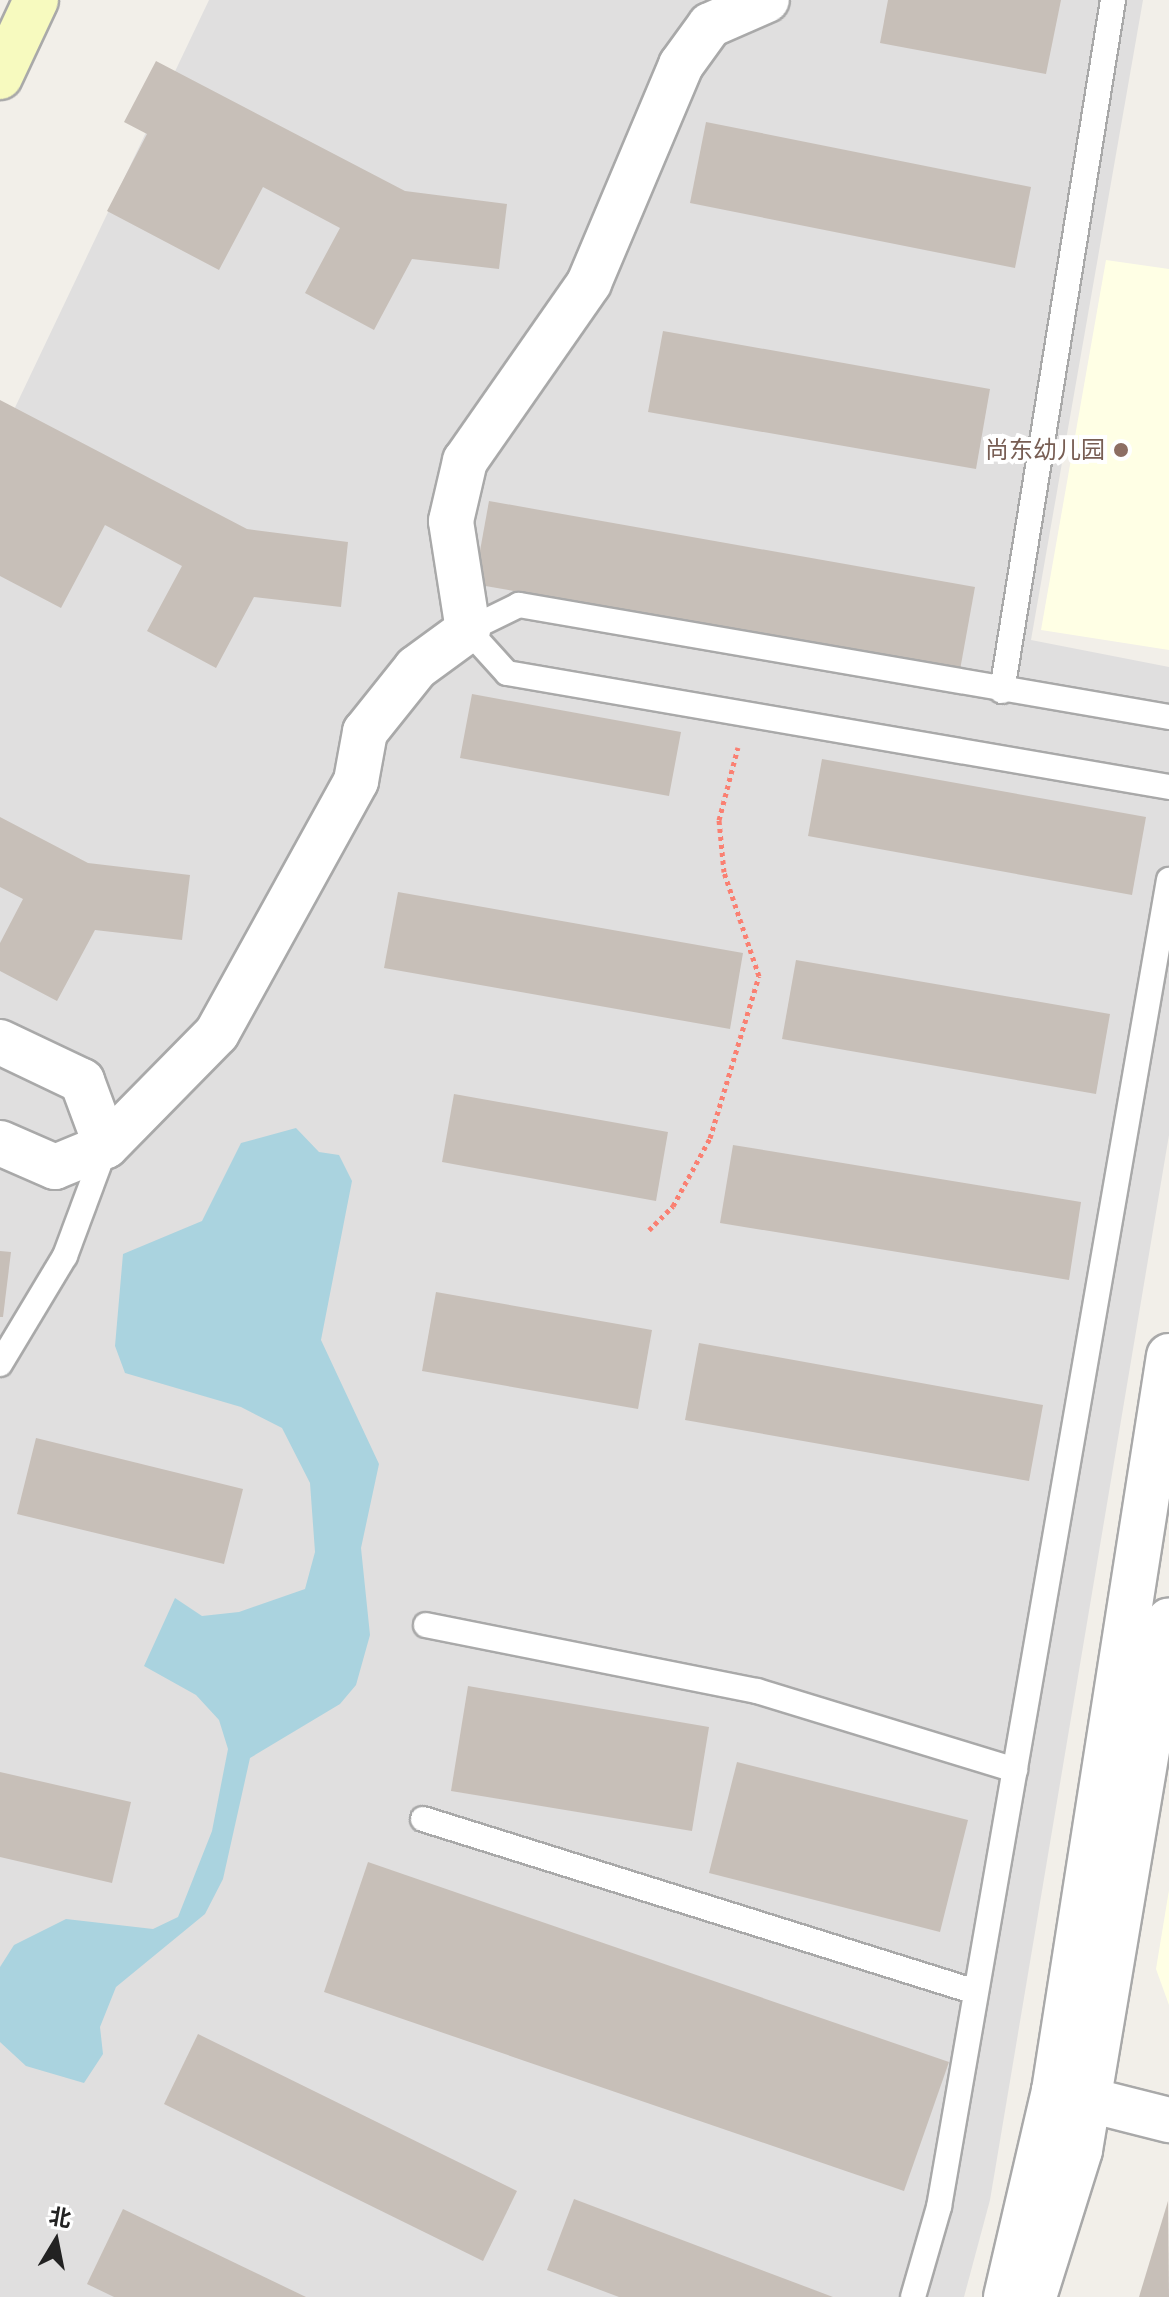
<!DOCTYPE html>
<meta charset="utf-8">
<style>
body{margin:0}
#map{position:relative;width:1169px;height:2297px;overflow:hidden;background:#f2efe9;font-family:Quicksand,"Noto Sans SC",sans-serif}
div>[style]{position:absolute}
.residential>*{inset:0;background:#e0dfdf}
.education>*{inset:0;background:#ffffe5}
.water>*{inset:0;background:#aad3df}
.building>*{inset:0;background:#c7bfb8}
.path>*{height:5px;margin-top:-2.5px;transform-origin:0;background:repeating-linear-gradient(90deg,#fa8072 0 4px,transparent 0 8px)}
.roads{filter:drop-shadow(2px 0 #a9a9a9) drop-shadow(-2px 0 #a9a9a9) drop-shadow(0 2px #a9a9a9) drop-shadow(0 -2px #a9a9a9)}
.service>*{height:24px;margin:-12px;padding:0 12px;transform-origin:12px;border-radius:12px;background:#fff}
.minor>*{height:44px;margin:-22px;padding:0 22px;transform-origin:22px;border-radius:22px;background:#fff}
.tertiary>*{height:44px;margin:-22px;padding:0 22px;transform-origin:22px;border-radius:22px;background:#fff}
.secondary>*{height:44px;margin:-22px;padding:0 22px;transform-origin:22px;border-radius:22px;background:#f7fabf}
.dots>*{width:22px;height:22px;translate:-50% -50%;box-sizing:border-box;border:4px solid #fff;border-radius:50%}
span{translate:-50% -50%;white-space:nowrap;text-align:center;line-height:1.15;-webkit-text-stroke:8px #fff;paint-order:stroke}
.education-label{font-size:24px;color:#785e54}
.right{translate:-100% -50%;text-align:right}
.north{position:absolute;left:16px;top:2201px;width:80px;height:80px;-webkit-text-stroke:6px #fff;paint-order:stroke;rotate:10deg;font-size:22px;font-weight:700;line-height:32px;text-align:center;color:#222}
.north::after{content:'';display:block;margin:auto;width:28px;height:36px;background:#222;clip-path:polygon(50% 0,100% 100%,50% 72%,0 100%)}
</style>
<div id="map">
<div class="residential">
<i style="clip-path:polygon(209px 0,1143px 0,1031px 640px,1169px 667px,1169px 1135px,990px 2200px,964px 2297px,0 2297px,0 439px)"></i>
</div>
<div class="education">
<i style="clip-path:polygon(1106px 260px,1169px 269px,1169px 650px,1041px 630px)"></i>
<i style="clip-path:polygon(1169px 1890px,1169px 2005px,1156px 1969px)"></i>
</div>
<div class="water">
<i style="clip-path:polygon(296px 1128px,319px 1152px,339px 1155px,352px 1181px,321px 1340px,379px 1464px,361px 1548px,370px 1635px,356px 1685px,340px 1704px,250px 1758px,223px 1879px,205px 1914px,116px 1987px,100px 2027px,103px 2054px,84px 2083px,26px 2066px,0 2042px,0 1967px,14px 1945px,66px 1919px,153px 1929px,178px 1917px,212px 1831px,228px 1749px,219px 1720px,196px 1695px,144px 1666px,175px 1598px,202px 1616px,239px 1612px,305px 1589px,315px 1552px,310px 1483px,282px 1428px,241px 1407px,125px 1373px,115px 1346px,123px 1254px,202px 1221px,241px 1143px)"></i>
</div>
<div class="building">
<i style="clip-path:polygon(888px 0,1061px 0,1046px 74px,880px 43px)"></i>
<i style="clip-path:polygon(156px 61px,405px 191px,507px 204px,499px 269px,412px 259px,374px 330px,305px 293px,340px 228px,263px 187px,219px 270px,107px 211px,147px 134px,124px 122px)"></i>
<i style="clip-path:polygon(706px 122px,1031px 187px,1015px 268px,690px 203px)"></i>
<i style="clip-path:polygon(663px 331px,990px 389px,976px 469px,648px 412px)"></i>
<i style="clip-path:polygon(0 400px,247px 529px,348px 542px,341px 607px,254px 597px,216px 668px,147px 631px,182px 566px,105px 525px,61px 608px,0 576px)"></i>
<i style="clip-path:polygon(489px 501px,975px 587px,960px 670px,474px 584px)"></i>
<i style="clip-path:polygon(472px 694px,681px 732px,669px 796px,460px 758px)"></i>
<i style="clip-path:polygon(822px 759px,1146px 817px,1132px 895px,808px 836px)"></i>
<i style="clip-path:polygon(0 817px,88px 863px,190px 875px,182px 940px,95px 930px,57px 1001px,0 971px,0 943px,23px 899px,0 887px)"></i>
<i style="clip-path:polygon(398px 892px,743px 953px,730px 1029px,384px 968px)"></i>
<i style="clip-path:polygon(796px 960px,1110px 1014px,1096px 1094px,782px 1039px)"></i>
<i style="clip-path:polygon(454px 1094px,668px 1132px,656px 1201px,442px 1162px)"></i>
<i style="clip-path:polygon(733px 1145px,1081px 1202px,1069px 1280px,720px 1223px)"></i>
<i style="clip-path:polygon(0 1251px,11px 1252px,3px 1317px,0 1317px)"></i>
<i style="clip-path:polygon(436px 1292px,652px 1330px,638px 1409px,422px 1371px)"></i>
<i style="clip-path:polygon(699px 1343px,1043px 1405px,1029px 1481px,685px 1420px)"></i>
<i style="clip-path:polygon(36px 1438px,243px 1489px,224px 1564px,17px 1514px)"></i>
<i style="clip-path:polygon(468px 1686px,709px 1727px,692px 1831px,451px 1791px)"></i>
<i style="clip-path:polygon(737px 1762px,968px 1820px,940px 1932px,709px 1873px)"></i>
<i style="clip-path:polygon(0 1772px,131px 1802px,112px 1883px,0 1857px)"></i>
<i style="clip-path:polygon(368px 1862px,949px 2062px,904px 2191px,324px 1992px)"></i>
<i style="clip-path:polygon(198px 2034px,517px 2191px,483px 2261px,164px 2104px)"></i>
<i style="clip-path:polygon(574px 2199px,833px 2297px,619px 2297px,547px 2270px)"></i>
<i style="clip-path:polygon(1168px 2201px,1169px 2297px,1139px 2297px)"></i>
<i style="clip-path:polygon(123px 2209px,306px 2297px,114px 2297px,87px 2284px)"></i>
</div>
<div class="path">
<i style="left:649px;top:1230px;width:34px;rotate:-45deg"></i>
<i style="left:673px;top:1206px;width:77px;rotate:-61.4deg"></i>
<i style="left:710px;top:1138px;width:169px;rotate:-73.2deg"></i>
<i style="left:759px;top:976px;width:110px;rotate:-108.6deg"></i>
<i style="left:724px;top:872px;width:52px;rotate:-95.5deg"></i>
<i style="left:719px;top:820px;width:75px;rotate:-75.4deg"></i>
</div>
<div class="roads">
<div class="service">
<i style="left:1002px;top:691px;width:700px;rotate:-80.87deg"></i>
<i style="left:1169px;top:717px;width:660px;rotate:-170.22deg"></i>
<i style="left:519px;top:605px;width:57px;rotate:153.9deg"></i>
<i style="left:468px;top:630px;width:58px;rotate:47.8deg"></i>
<i style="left:507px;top:673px;width:672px;rotate:9.77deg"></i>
<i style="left:0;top:1364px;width:126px;rotate:-59deg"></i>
<i style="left:65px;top:1256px;width:117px;rotate:-69.6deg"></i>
<i style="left:426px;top:1625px;width:338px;rotate:11.3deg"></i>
<i style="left:757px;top:1691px;width:270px;rotate:17deg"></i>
<i style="left:423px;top:1819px;width:579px;rotate:17.37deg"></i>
<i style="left:913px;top:2297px;width:94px;rotate:-73.9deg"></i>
<i style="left:939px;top:2207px;width:1347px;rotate:-80.17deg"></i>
</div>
<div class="minor">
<i style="left:0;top:1042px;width:91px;rotate:25.4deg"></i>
<i style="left:82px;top:1081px;width:69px;rotate:69.7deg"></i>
<i style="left:0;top:1143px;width:60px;rotate:23.6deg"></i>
<i style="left:55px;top:1167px;width:55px;rotate:-22.4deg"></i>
<i style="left:106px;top:1146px;width:158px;rotate:-45.5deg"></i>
<i style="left:217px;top:1033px;width:288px;rotate:-61.1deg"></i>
<i style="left:356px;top:781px;width:50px;rotate:-79.6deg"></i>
<i style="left:365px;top:732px;width:82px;rotate:-51.4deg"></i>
<i style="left:416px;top:668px;width:64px;rotate:-36.2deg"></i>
<i style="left:468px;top:630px;width:110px;rotate:-98.9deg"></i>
<i style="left:451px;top:521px;width:62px;rotate:-76.9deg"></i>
<i style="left:465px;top:461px;width:217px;rotate:-55.1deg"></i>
<i style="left:589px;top:283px;width:237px;rotate:-67.1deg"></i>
<i style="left:681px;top:65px;width:49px;rotate:-54.1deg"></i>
<i style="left:710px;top:25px;width:62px;rotate:-23.7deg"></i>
<i style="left:1054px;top:2091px;width:119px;rotate:14.2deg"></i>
</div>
<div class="tertiary">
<i style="left:1006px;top:2297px;width:212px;rotate:-76.9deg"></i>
<i style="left:1054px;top:2091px;width:744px;rotate:-81.11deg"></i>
<i style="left:1034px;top:2297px;width:154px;rotate:-72.6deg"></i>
<i style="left:1080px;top:2150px;width:537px;rotate:-80.47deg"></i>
</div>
<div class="secondary">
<i style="left:0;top:77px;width:85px;rotate:-64.9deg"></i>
</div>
</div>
<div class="dots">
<i style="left:1121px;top:450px;background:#8d6e63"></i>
</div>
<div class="education-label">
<span class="right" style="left:1105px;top:450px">尚东幼儿园</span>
</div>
<div class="north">北</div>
</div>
